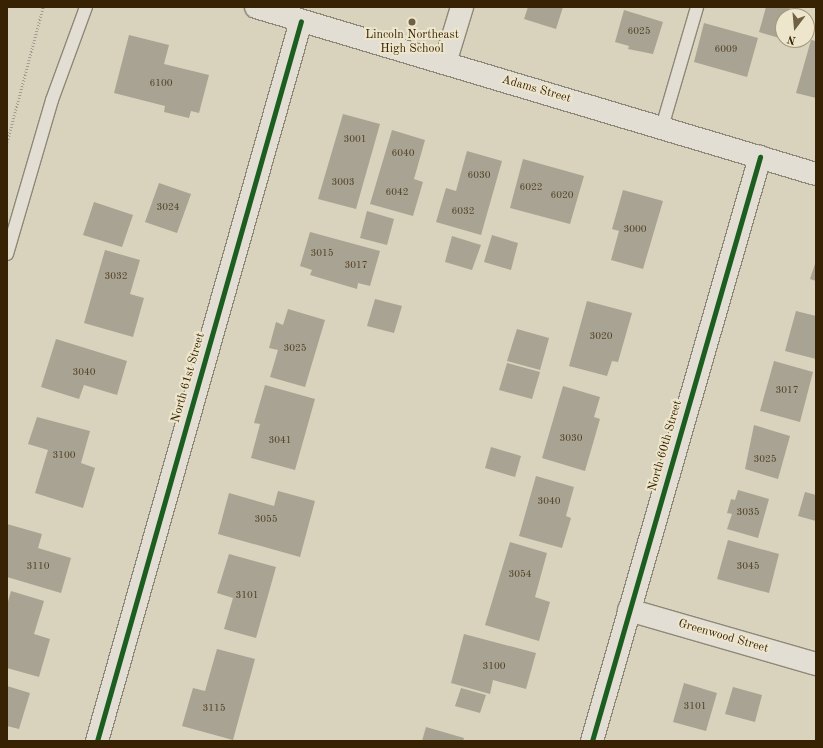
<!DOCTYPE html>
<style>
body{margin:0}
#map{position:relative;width:823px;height:748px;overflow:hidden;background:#d9d3bd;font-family:"Old Standard TT",serif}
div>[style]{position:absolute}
.building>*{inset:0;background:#a8a392}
.path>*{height:2.5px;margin-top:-1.25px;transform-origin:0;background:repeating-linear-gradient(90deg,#a19d91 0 1px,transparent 0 3px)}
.roads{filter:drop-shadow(1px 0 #8e8878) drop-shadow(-1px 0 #8e8878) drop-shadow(0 1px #8e8878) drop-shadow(0 -1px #8e8878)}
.lane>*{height:12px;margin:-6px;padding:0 6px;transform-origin:6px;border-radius:6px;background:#e2ded3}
.street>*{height:22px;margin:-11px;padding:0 11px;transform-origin:11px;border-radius:11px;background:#e2ded3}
.secondary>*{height:22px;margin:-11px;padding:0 11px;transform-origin:11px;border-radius:11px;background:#e2ded3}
.cycleway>*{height:5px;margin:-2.5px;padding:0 2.5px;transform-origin:2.5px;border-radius:2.5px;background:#1b5e20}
.dots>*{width:11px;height:11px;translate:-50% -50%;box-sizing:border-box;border:2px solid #ede6cd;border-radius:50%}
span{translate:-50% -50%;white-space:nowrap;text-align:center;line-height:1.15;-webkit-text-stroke:4px #ede6cd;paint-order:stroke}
.number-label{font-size:10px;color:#534227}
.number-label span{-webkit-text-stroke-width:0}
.poi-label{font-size:12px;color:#372203}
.street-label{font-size:12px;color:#372203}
.frame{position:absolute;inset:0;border:8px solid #372203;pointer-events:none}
.north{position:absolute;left:775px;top:8px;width:40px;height:40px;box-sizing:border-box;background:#ede6cd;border:1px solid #a4987c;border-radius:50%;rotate:196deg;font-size:11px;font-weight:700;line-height:16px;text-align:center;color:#372203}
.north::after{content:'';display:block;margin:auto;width:14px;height:18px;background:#706044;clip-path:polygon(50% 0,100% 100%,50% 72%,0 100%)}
</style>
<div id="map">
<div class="building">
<i style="clip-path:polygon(528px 7px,563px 7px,556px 29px,524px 19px)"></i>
<i style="clip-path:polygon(766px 7px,785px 7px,798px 11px,797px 16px,783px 16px,783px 39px,759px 32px)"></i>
<i style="clip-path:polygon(624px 10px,663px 22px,653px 54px,628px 49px,629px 46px,615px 42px)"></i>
<i style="clip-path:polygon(704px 23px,758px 38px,747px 77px,694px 62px)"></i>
<i style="clip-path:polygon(129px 35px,169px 45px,164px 64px,209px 75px,199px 113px,191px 111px,189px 118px,164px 112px,165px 106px,114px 93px)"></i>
<i style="clip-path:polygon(811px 40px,816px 41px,816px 98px,796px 93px)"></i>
<i style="clip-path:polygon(343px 114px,380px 124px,356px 209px,318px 199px)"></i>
<i style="clip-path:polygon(392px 130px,425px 140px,414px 179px,423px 182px,413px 216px,370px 204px)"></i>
<i style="clip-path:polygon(467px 151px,502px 161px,481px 235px,436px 222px,446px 188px,456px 191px)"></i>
<i style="clip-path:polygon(523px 159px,584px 176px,570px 224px,510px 208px)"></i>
<i style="clip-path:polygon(159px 183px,191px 194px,177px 233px,145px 222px)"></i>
<i style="clip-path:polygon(623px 190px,663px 201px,643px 269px,611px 260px,619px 231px,612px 229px)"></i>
<i style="clip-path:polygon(94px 202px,133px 215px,122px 247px,83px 235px)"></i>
<i style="clip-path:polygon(367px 211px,394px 219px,387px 245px,360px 238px)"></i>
<i style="clip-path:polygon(310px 232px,380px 251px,370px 286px,358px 283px,357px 289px,310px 275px,312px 270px,300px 266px)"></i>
<i style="clip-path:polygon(492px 235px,518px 243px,511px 270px,484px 262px)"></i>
<i style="clip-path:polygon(452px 236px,481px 245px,472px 270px,445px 262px)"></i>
<i style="clip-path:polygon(105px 250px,140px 260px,130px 294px,144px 298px,133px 337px,84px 323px)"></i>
<i style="clip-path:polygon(816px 261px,816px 281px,810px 279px)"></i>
<i style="clip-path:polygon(375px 299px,402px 306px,394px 333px,367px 326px)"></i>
<i style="clip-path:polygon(587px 301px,632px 313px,618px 362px,612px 361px,607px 376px,569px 366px)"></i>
<i style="clip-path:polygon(288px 309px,325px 320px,305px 387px,270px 377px,278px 350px,269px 348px,276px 322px,283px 325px)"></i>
<i style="clip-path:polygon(796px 311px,816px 316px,816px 359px,785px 351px)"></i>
<i style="clip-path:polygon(517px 329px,549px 338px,540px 370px,507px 361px)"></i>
<i style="clip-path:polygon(56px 339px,127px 361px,117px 395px,84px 385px,79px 399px,41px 387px)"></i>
<i style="clip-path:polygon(774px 361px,813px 372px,800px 422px,760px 411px)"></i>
<i style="clip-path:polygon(507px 363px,540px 372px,532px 399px,499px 390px)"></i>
<i style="clip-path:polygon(265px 385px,315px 399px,295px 470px,251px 458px,260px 424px,254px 423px)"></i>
<i style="clip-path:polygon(563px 386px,600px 397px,594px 417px,600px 419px,585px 471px,542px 458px)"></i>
<i style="clip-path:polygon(37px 417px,90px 431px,81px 463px,95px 468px,83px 508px,35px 493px,48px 450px,28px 444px)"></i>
<i style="clip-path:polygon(754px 425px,790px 436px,778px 479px,745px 469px)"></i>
<i style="clip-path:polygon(491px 447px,521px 456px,515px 477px,485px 468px)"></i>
<i style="clip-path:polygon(536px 476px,574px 487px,566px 516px,571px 518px,562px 548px,519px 536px)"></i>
<i style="clip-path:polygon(738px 490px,769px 499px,758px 538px,727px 529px,732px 514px,727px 513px,731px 499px,735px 500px)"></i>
<i style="clip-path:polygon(278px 491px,315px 501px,300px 557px,218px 534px,229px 493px,274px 506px)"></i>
<i style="clip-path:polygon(805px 492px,816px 495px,816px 521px,798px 516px)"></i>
<i style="clip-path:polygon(7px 524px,42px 534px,38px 548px,71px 558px,61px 593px,7px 577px)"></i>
<i style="clip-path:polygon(728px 540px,779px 554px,769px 593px,717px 579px)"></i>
<i style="clip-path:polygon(510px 542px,547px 553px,535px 597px,550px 602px,539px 641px,485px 625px)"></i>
<i style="clip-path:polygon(229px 554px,276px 567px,256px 638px,224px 629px,233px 598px,217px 593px)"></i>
<i style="clip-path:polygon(11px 591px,44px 601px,34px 634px,50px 639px,39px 677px,7px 668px,7px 605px)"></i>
<i style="clip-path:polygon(464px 634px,536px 653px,526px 689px,493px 680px,490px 694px,451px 683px)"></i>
<i style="clip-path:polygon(217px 649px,255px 659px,233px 740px,182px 726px,193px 688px,205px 691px)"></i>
<i style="clip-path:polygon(684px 683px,717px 693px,706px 731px,673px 722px)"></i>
<i style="clip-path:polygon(7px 686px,30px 693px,19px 729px,7px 726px)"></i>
<i style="clip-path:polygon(733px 687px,762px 695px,755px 722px,725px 714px)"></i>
<i style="clip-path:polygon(461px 688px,486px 695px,480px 713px,455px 706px)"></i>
<i style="clip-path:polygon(426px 727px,464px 738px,463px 741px,422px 741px)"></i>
</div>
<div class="path">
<i style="left:7px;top:142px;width:140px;rotate:-75.1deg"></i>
</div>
<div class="roads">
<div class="lane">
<i style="left:662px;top:127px;width:125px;rotate:-73.7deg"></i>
<i style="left:7px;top:254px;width:160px;rotate:-73.7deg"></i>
<i style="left:52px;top:100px;width:99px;rotate:-69.9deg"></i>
</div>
<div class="street">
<i style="left:445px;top:63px;width:59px;rotate:-73.1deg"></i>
<i style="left:629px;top:610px;width:195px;rotate:16.1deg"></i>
<i style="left:97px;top:741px;width:748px;rotate:-74.18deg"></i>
<i style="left:592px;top:741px;width:608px;rotate:-73.95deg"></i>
</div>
<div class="secondary">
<i style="left:256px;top:7px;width:584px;rotate:16.61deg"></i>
</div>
</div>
<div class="cycleway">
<i style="left:97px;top:741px;width:748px;rotate:-74.18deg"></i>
<i style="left:592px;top:741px;width:608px;rotate:-73.95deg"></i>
</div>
<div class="dots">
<i style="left:412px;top:22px;background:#706044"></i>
</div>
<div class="number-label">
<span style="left:639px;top:32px">6025</span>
<span style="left:726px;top:50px">6009</span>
<span style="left:161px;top:84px">6100</span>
<span style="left:355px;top:140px">3001</span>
<span style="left:403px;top:154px">6040</span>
<span style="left:479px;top:176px">6030</span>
<span style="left:343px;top:183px">3003</span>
<span style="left:531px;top:188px">6022</span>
<span style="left:397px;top:193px">6042</span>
<span style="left:562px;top:196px">6020</span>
<span style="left:168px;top:208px">3024</span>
<span style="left:463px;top:212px">6032</span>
<span style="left:635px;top:230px">3000</span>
<span style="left:322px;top:254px">3015</span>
<span style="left:356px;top:266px">3017</span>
<span style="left:116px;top:277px">3032</span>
<span style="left:601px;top:337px">3020</span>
<span style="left:295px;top:349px">3025</span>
<span style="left:84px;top:373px">3040</span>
<span style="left:787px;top:391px">3017</span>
<span style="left:571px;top:439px">3030</span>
<span style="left:280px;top:441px">3041</span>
<span style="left:64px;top:456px">3100</span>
<span style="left:765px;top:460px">3025</span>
<span style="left:549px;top:502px">3040</span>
<span style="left:748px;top:513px">3035</span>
<span style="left:266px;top:520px">3055</span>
<span style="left:38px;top:567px">3110</span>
<span style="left:748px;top:567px">3045</span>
<span style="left:520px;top:575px">3054</span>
<span style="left:247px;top:596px">3101</span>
<span style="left:494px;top:667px">3100</span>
<span style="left:695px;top:707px">3101</span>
<span style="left:214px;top:709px">3115</span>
</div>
<div class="poi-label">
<span style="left:412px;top:43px">Lincoln Northeast<br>High School</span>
</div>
<div class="street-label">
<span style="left:536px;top:90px;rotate:16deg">Adams Street</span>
<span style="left:189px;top:378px;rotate:-74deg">North 61st Street</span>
<span style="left:666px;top:446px;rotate:-74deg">North 60th Street</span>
<span style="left:723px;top:637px;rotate:16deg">Greenwood Street</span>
</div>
<div class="frame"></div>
<div class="north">N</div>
</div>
